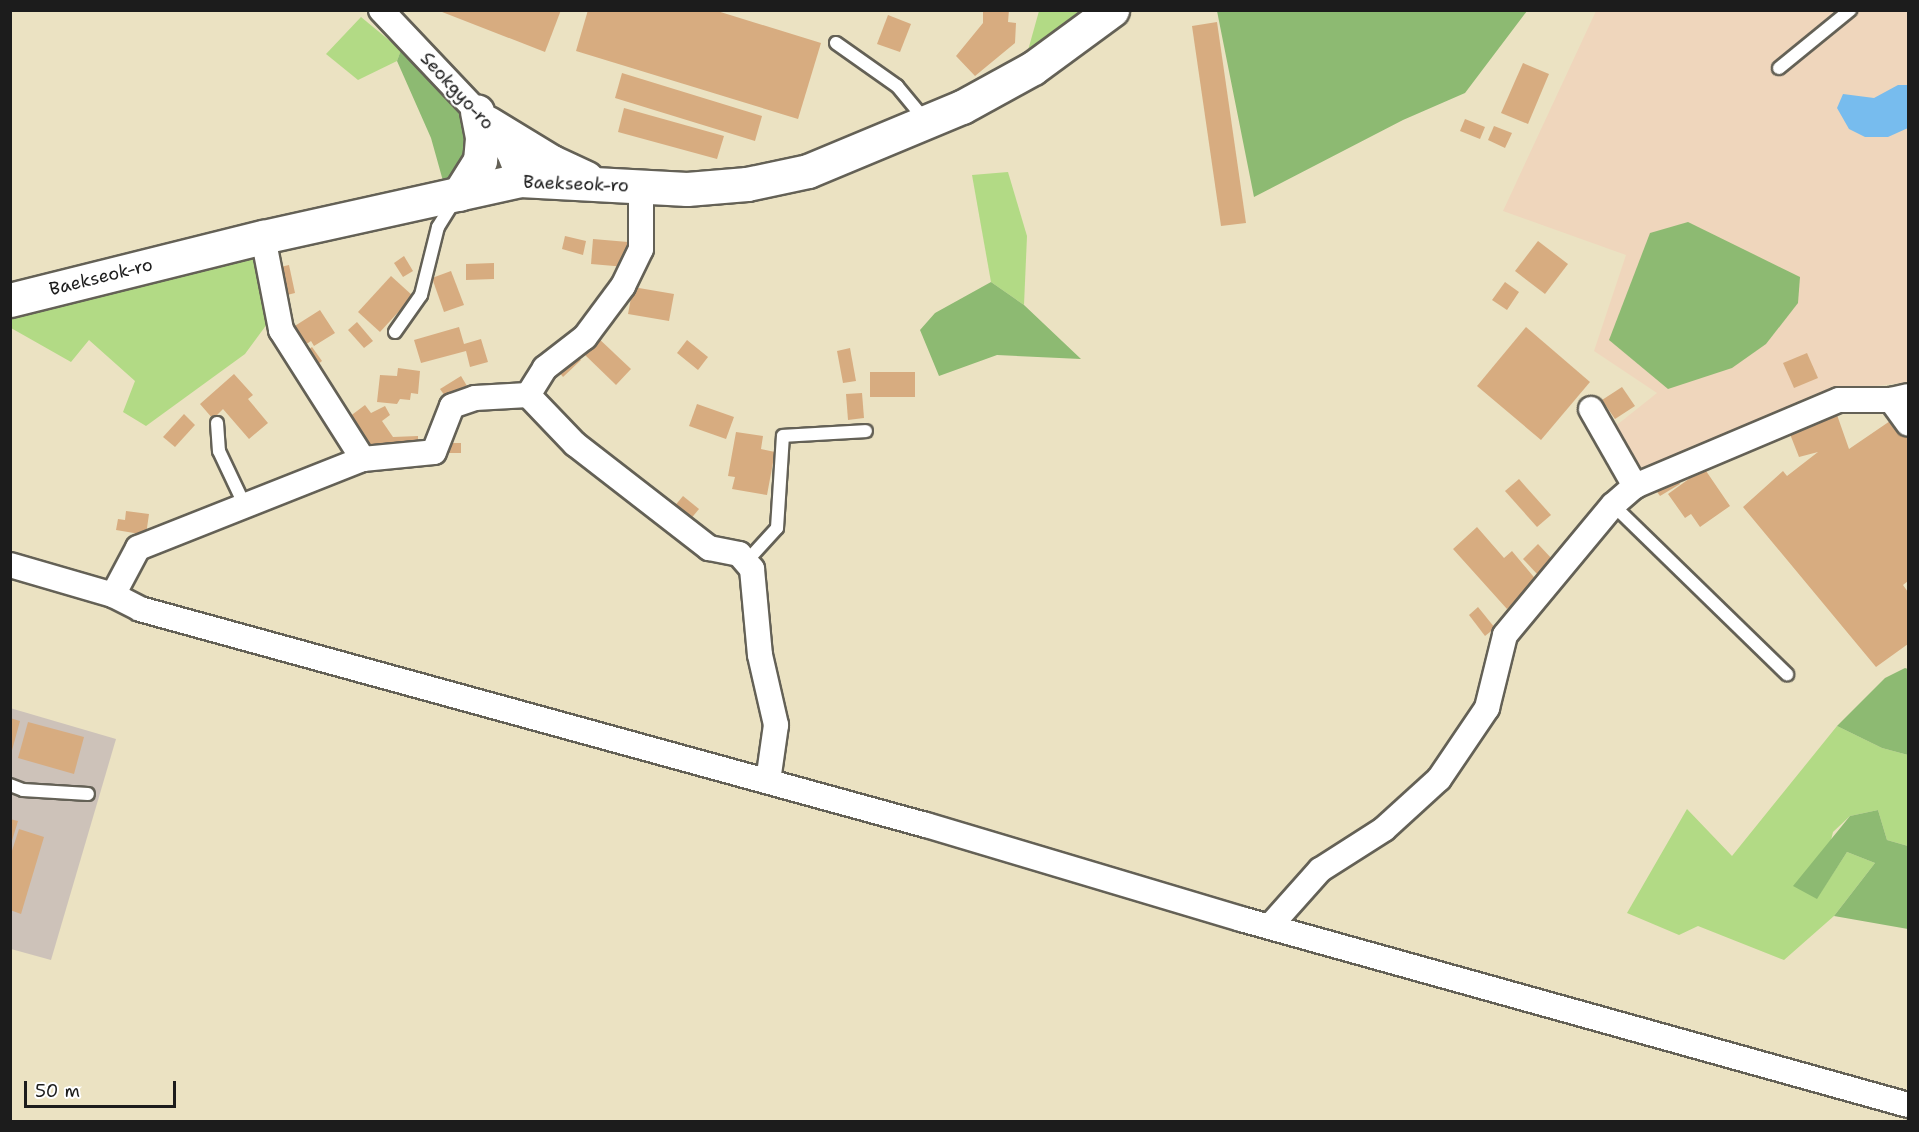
<!DOCTYPE html>
<style>
body{margin:0}
#map{position:relative;width:1919px;height:1132px;overflow:hidden;background:#ebe2c2;font-family:"Shantell Sans",sans-serif}
div>[style]{position:absolute}
.built>*{inset:0;background:#efd6bc}
.industrial>*{inset:0;background:#cdc2b9}
.green>*{inset:0;background:#b2da85}
.forest>*{inset:0;background:#8dba72}
.water>*{inset:0;background:#77bcee}
.building>*{inset:0;background:#d7ac80}
.roads{filter:drop-shadow(2px 0 #646156) drop-shadow(-2px 0 #646156) drop-shadow(0 2px #646156) drop-shadow(0 -2px #646156)}
.lane>*{height:12px;margin:-6px;padding:0 6px;transform-origin:6px;border-radius:6px;background:#fff}
.street>*{height:24px;margin:-12px;padding:0 12px;transform-origin:12px;border-radius:12px;background:#fff}
.secondary>*{height:33px;margin:-16.5px;padding:0 16.5px;transform-origin:16.5px;border-radius:16.5px;background:#fff}
span{translate:-50% -50%;white-space:nowrap;text-align:center;line-height:1.15;-webkit-text-stroke:4.5px #fff;paint-order:stroke}
.street-label{font-size:18px;color:#1c1c1c}
.frame{position:absolute;inset:0;border:12px solid #1c1c1c;pointer-events:none}
.scale{position:absolute;left:24px;top:1081px;width:152px;height:27px;box-sizing:border-box;border:3px solid #1c1c1c;border-top:0;padding-left:8px;font-size:18px;line-height:21px;white-space:nowrap;color:#1c1c1c;-webkit-text-stroke:4px #fff;paint-order:stroke}
</style>
<div id="map">
<div class="built">
<i style="clip-path:polygon(1596px 11px,1908px 11px,1908px 382px,1852px 389px,1642px 473px,1613px 428px,1657px 393px,1594px 351px,1626px 255px,1503px 211px)"></i>
</div>
<div class="industrial">
<i style="clip-path:polygon(10px 708px,116px 739px,51px 960px,11px 949px)"></i>
</div>
<div class="green">
<i style="clip-path:polygon(1039px 11px,1083px 11px,1027px 54px)"></i>
<i style="clip-path:polygon(361px 17px,401px 50px,397px 61px,358px 80px,326px 54px)"></i>
<i style="clip-path:polygon(1008px 172px,1027px 236px,1024px 305px,991px 282px,972px 175px)"></i>
<i style="clip-path:polygon(254px 254px,270px 320px,245px 354px,146px 426px,123px 412px,135px 381px,89px 340px,71px 362px,11px 328px,11px 319px)"></i>
<i style="clip-path:polygon(1837px 726px,1882px 748px,1908px 755px,1908px 846px,1887px 840px,1878px 810px,1850px 816px,1833px 832px,1817px 898px,1847px 852px,1875px 863px,1834px 916px,1784px 960px,1698px 926px,1679px 935px,1627px 913px,1687px 809px,1732px 856px)"></i>
</div>
<div class="forest">
<i style="clip-path:polygon(1217px 11px,1217px 10px,1527px 11px,1465px 93px,1403px 120px,1254px 197px)"></i>
<i style="clip-path:polygon(401px 50px,471px 113px,461px 175px,443px 181px,431px 138px,397px 61px)"></i>
<i style="clip-path:polygon(1688px 222px,1800px 277px,1798px 303px,1766px 344px,1732px 368px,1668px 389px,1609px 340px,1650px 233px)"></i>
<i style="clip-path:polygon(991px 282px,1024px 305px,1081px 359px,997px 355px,939px 376px,920px 330px,935px 313px)"></i>
<i style="clip-path:polygon(1905px 668px,1908px 669px,1908px 755px,1882px 748px,1837px 726px,1885px 678px)"></i>
<i style="clip-path:polygon(1878px 810px,1887px 840px,1908px 846px,1908px 929px,1834px 916px,1875px 863px,1847px 852px,1817px 899px,1793px 886px,1850px 816px)"></i>
</div>
<div class="water">
<i style="clip-path:polygon(1898px 85px,1908px 85px,1908px 128px,1888px 137px,1865px 137px,1849px 129px,1837px 108px,1843px 94px,1874px 98px)"></i>
</div>
<div class="building">
<i style="clip-path:polygon(437px 10px,561px 10px,545px 52px)"></i>
<i style="clip-path:polygon(588px 10px,714px 10px,821px 43px,798px 119px,576px 51px)"></i>
<i style="clip-path:polygon(983px 10px,1009px 10px,1008px 22px,1016px 23px,1015px 43px,975px 76px,956px 56px,983px 23px)"></i>
<i style="clip-path:polygon(888px 15px,911px 24px,900px 52px,877px 44px)"></i>
<i style="clip-path:polygon(1217px 22px,1246px 223px,1221px 226px,1192px 26px)"></i>
<i style="clip-path:polygon(1523px 63px,1549px 74px,1528px 124px,1501px 113px)"></i>
<i style="clip-path:polygon(622px 73px,762px 116px,755px 141px,615px 98px)"></i>
<i style="clip-path:polygon(624px 108px,724px 136px,717px 159px,618px 132px)"></i>
<i style="clip-path:polygon(1465px 119px,1485px 127px,1480px 139px,1460px 131px)"></i>
<i style="clip-path:polygon(1494px 126px,1512px 133px,1505px 148px,1488px 140px)"></i>
<i style="clip-path:polygon(565px 236px,586px 241px,583px 255px,562px 249px)"></i>
<i style="clip-path:polygon(593px 239px,628px 242px,626px 267px,591px 264px)"></i>
<i style="clip-path:polygon(1538px 241px,1568px 264px,1545px 294px,1515px 271px)"></i>
<i style="clip-path:polygon(404px 256px,413px 271px,403px 277px,394px 263px)"></i>
<i style="clip-path:polygon(494px 263px,494px 279px,466px 280px,466px 264px)"></i>
<i style="clip-path:polygon(289px 265px,295px 293px,283px 296px,276px 268px)"></i>
<i style="clip-path:polygon(451px 271px,464px 305px,444px 312px,432px 278px)"></i>
<i style="clip-path:polygon(391px 276px,413px 296px,380px 332px,358px 312px)"></i>
<i style="clip-path:polygon(1505px 282px,1519px 292px,1507px 310px,1492px 300px)"></i>
<i style="clip-path:polygon(633px 287px,674px 294px,669px 321px,628px 314px)"></i>
<i style="clip-path:polygon(320px 310px,335px 333px,314px 346px,311px 341px,302px 347px,290px 329px)"></i>
<i style="clip-path:polygon(357px 322px,373px 341px,364px 348px,348px 330px)"></i>
<i style="clip-path:polygon(459px 327px,464px 344px,481px 339px,488px 362px,470px 367px,466px 351px,421px 363px,414px 340px)"></i>
<i style="clip-path:polygon(1526px 327px,1590px 382px,1541px 440px,1477px 386px)"></i>
<i style="clip-path:polygon(596px 336px,631px 369px,616px 385px,582px 352px)"></i>
<i style="clip-path:polygon(687px 340px,708px 357px,698px 370px,677px 353px)"></i>
<i style="clip-path:polygon(312px 347px,322px 361px,314px 367px,303px 354px)"></i>
<i style="clip-path:polygon(850px 348px,856px 381px,843px 383px,837px 351px)"></i>
<i style="clip-path:polygon(573px 353px,581px 360px,563px 377px,556px 368px)"></i>
<i style="clip-path:polygon(1807px 353px,1818px 378px,1794px 388px,1783px 363px)"></i>
<i style="clip-path:polygon(398px 368px,420px 371px,418px 394px,411px 393px,410px 400px,400px 399px,397px 404px,377px 402px,380px 375px,397px 376px)"></i>
<i style="clip-path:polygon(870px 372px,915px 372px,915px 397px,870px 397px)"></i>
<i style="clip-path:polygon(234px 374px,253px 395px,248px 399px,268px 423px,249px 439px,223px 409px,213px 419px,200px 404px)"></i>
<i style="clip-path:polygon(461px 376px,467px 386px,447px 399px,440px 389px)"></i>
<i style="clip-path:polygon(1622px 387px,1635px 406px,1615px 419px,1602px 400px)"></i>
<i style="clip-path:polygon(862px 393px,864px 418px,848px 420px,846px 394px)"></i>
<i style="clip-path:polygon(697px 404px,734px 417px,726px 439px,689px 426px)"></i>
<i style="clip-path:polygon(365px 405px,371px 413px,385px 406px,390px 415px,382px 421px,393px 437px,418px 436px,418px 448px,366px 452px,345px 420px)"></i>
<i style="clip-path:polygon(1836px 412px,1849px 449px,1893px 419px,1908px 439px,1908px 581px,1903px 585px,1908px 592px,1908px 644px,1876px 667px,1743px 507px,1783px 471px,1787px 476px,1818px 452px,1799px 457px,1788px 429px)"></i>
<i style="clip-path:polygon(184px 414px,195px 425px,175px 447px,163px 437px)"></i>
<i style="clip-path:polygon(736px 432px,763px 436px,761px 449px,775px 452px,767px 495px,732px 489px,735px 477px,728px 476px)"></i>
<i style="clip-path:polygon(446px 443px,461px 443px,461px 453px,446px 453px)"></i>
<i style="clip-path:polygon(1704px 468px,1730px 506px,1700px 527px,1691px 514px,1685px 518px,1668px 494px)"></i>
<i style="clip-path:polygon(1676px 476px,1680px 484px,1660px 496px,1655px 489px)"></i>
<i style="clip-path:polygon(1519px 479px,1551px 515px,1537px 527px,1505px 491px)"></i>
<i style="clip-path:polygon(683px 496px,699px 509px,689px 521px,673px 508px)"></i>
<i style="clip-path:polygon(126px 511px,149px 514px,146px 535px,116px 530px,118px 519px,125px 520px)"></i>
<i style="clip-path:polygon(1477px 527px,1504px 558px,1512px 551px,1538px 582px,1507px 609px,1453px 549px)"></i>
<i style="clip-path:polygon(1538px 544px,1553px 560px,1538px 575px,1523px 559px)"></i>
<i style="clip-path:polygon(1478px 607px,1495px 628px,1485px 636px,1469px 615px)"></i>
<i style="clip-path:polygon(10px 718px,20px 721px,11px 754px,10px 754px)"></i>
<i style="clip-path:polygon(28px 722px,84px 737px,74px 774px,18px 758px)"></i>
<i style="clip-path:polygon(10px 819px,18px 821px,11px 844px,10px 844px)"></i>
<i style="clip-path:polygon(19px 829px,44px 837px,21px 914px,10px 910px,10px 857px)"></i>
</div>
<div class="roads">
<div class="lane">
<i style="left:836px;top:43px;width:75px;rotate:35.2deg"></i>
<i style="left:897px;top:86px;width:45px;rotate:50.4deg"></i>
<i style="left:1779px;top:68px;width:92px;rotate:-39.2deg"></i>
<i style="left:395px;top:332px;width:45px;rotate:-54.9deg"></i>
<i style="left:421px;top:295px;width:70px;rotate:-76deg"></i>
<i style="left:438px;top:227px;width:32px;rotate:-58deg"></i>
<i style="left:217px;top:423px;width:28px;rotate:86deg"></i>
<i style="left:219px;top:451px;width:61px;rotate:64.7deg"></i>
<i style="left:1613px;top:505px;width:243px;rotate:44.2deg"></i>
<i style="left:746px;top:562px;width:46px;rotate:-47.6deg"></i>
<i style="left:777px;top:528px;width:92px;rotate:-86.3deg"></i>
<i style="left:783px;top:436px;width:83px;rotate:-3.4deg"></i>
<i style="left:10px;top:785px;width:14px;rotate:21deg"></i>
<i style="left:23px;top:790px;width:65px;rotate:3.5deg"></i>
</div>
<div class="street">
<i style="left:381px;top:10px;width:156px;rotate:46.6deg"></i>
<i style="left:488px;top:123px;width:37px;rotate:55deg"></i>
<i style="left:509px;top:153px;width:29px;rotate:68deg"></i>
<i style="left:641px;top:187px;width:62px;rotate:90deg"></i>
<i style="left:641px;top:249px;width:41px;rotate:115.9deg"></i>
<i style="left:623px;top:286px;width:64px;rotate:126.7deg"></i>
<i style="left:585px;top:337px;width:51px;rotate:142.2deg"></i>
<i style="left:545px;top:368px;width:32px;rotate:122deg"></i>
<i style="left:528px;top:395px;width:68px;rotate:46.2deg"></i>
<i style="left:575px;top:444px;width:170px;rotate:37.8deg"></i>
<i style="left:709px;top:548px;width:31px;rotate:11deg"></i>
<i style="left:739px;top:554px;width:20px;rotate:49deg"></i>
<i style="left:752px;top:569px;width:86px;rotate:84.7deg"></i>
<i style="left:760px;top:655px;width:72px;rotate:77.1deg"></i>
<i style="left:776px;top:725px;width:57px;rotate:98.1deg"></i>
<i style="left:263px;top:237px;width:95px;rotate:79deg"></i>
<i style="left:281px;top:330px;width:153px;rotate:57.6deg"></i>
<i style="left:1891px;top:400px;width:29px;rotate:54deg"></i>
<i style="left:1591px;top:409px;width:89px;rotate:60.3deg"></i>
<i style="left:10px;top:565px;width:107px;rotate:16.2deg"></i>
<i style="left:113px;top:595px;width:30px;rotate:27deg"></i>
<i style="left:140px;top:609px;width:815px;rotate:15.37deg"></i>
<i style="left:926px;top:825px;width:329px;rotate:16.6deg"></i>
<i style="left:1241px;top:919px;width:692px;rotate:15.58deg"></i>
<i style="left:113px;top:595px;width:53px;rotate:-62deg"></i>
<i style="left:138px;top:548px;width:242px;rotate:-21.6deg"></i>
<i style="left:363px;top:459px;width:71px;rotate:-5.6deg"></i>
<i style="left:434px;top:452px;width:49px;rotate:-68.6deg"></i>
<i style="left:452px;top:406px;width:24px;rotate:-19deg"></i>
<i style="left:475px;top:398px;width:53px;rotate:-3.2deg"></i>
<i style="left:1271px;top:925px;width:74px;rotate:-48.3deg"></i>
<i style="left:1320px;top:870px;width:76px;rotate:-32.6deg"></i>
<i style="left:1384px;top:829px;width:74px;rotate:-42.3deg"></i>
<i style="left:1439px;top:779px;width:86px;rotate:-55.9deg"></i>
<i style="left:1487px;top:708px;width:75px;rotate:-76.1deg"></i>
<i style="left:1505px;top:635px;width:169px;rotate:-50.3deg"></i>
<i style="left:1613px;top:505px;width:29px;rotate:-41deg"></i>
<i style="left:1635px;top:486px;width:221px;rotate:-22.9deg"></i>
<i style="left:1839px;top:400px;width:52px"></i>
<i style="left:1891px;top:400px;width:17px;rotate:-13deg"></i>
</div>
<div class="secondary">
<i style="left:488px;top:123px;width:75px;rotate:31.4deg"></i>
<i style="left:552px;top:162px;width:38px;rotate:25deg"></i>
<i style="left:459px;top:194px;width:39px;rotate:-58deg"></i>
<i style="left:480px;top:161px;width:24px;rotate:-85deg"></i>
<i style="left:482px;top:137px;width:26px;rotate:-101deg"></i>
<i style="left:10px;top:300px;width:261px;rotate:-14deg"></i>
<i style="left:263px;top:237px;width:263px;rotate:-12.5deg"></i>
<i style="left:520px;top:180px;width:167px;rotate:3.1deg"></i>
<i style="left:687px;top:189px;width:60px;rotate:-4.8deg"></i>
<i style="left:747px;top:184px;width:62px;rotate:-12deg"></i>
<i style="left:808px;top:171px;width:167px;rotate:-22.6deg"></i>
<i style="left:962px;top:107px;width:81px;rotate:-28.8deg"></i>
<i style="left:1033px;top:68px;width:98px;rotate:-36.3deg"></i>
</div>
</div>
<div class="street-label">
<span style="left:457px;top:91px;rotate:47deg">Seokgyo-ro</span>
<span style="left:576px;top:184px;rotate:2deg">Baekseok-ro</span>
<span style="left:101px;top:277px;rotate:-14deg">Baekseok-ro</span>
</div>
<div class="frame"></div>
<div class="scale">50 m</div>
</div>
